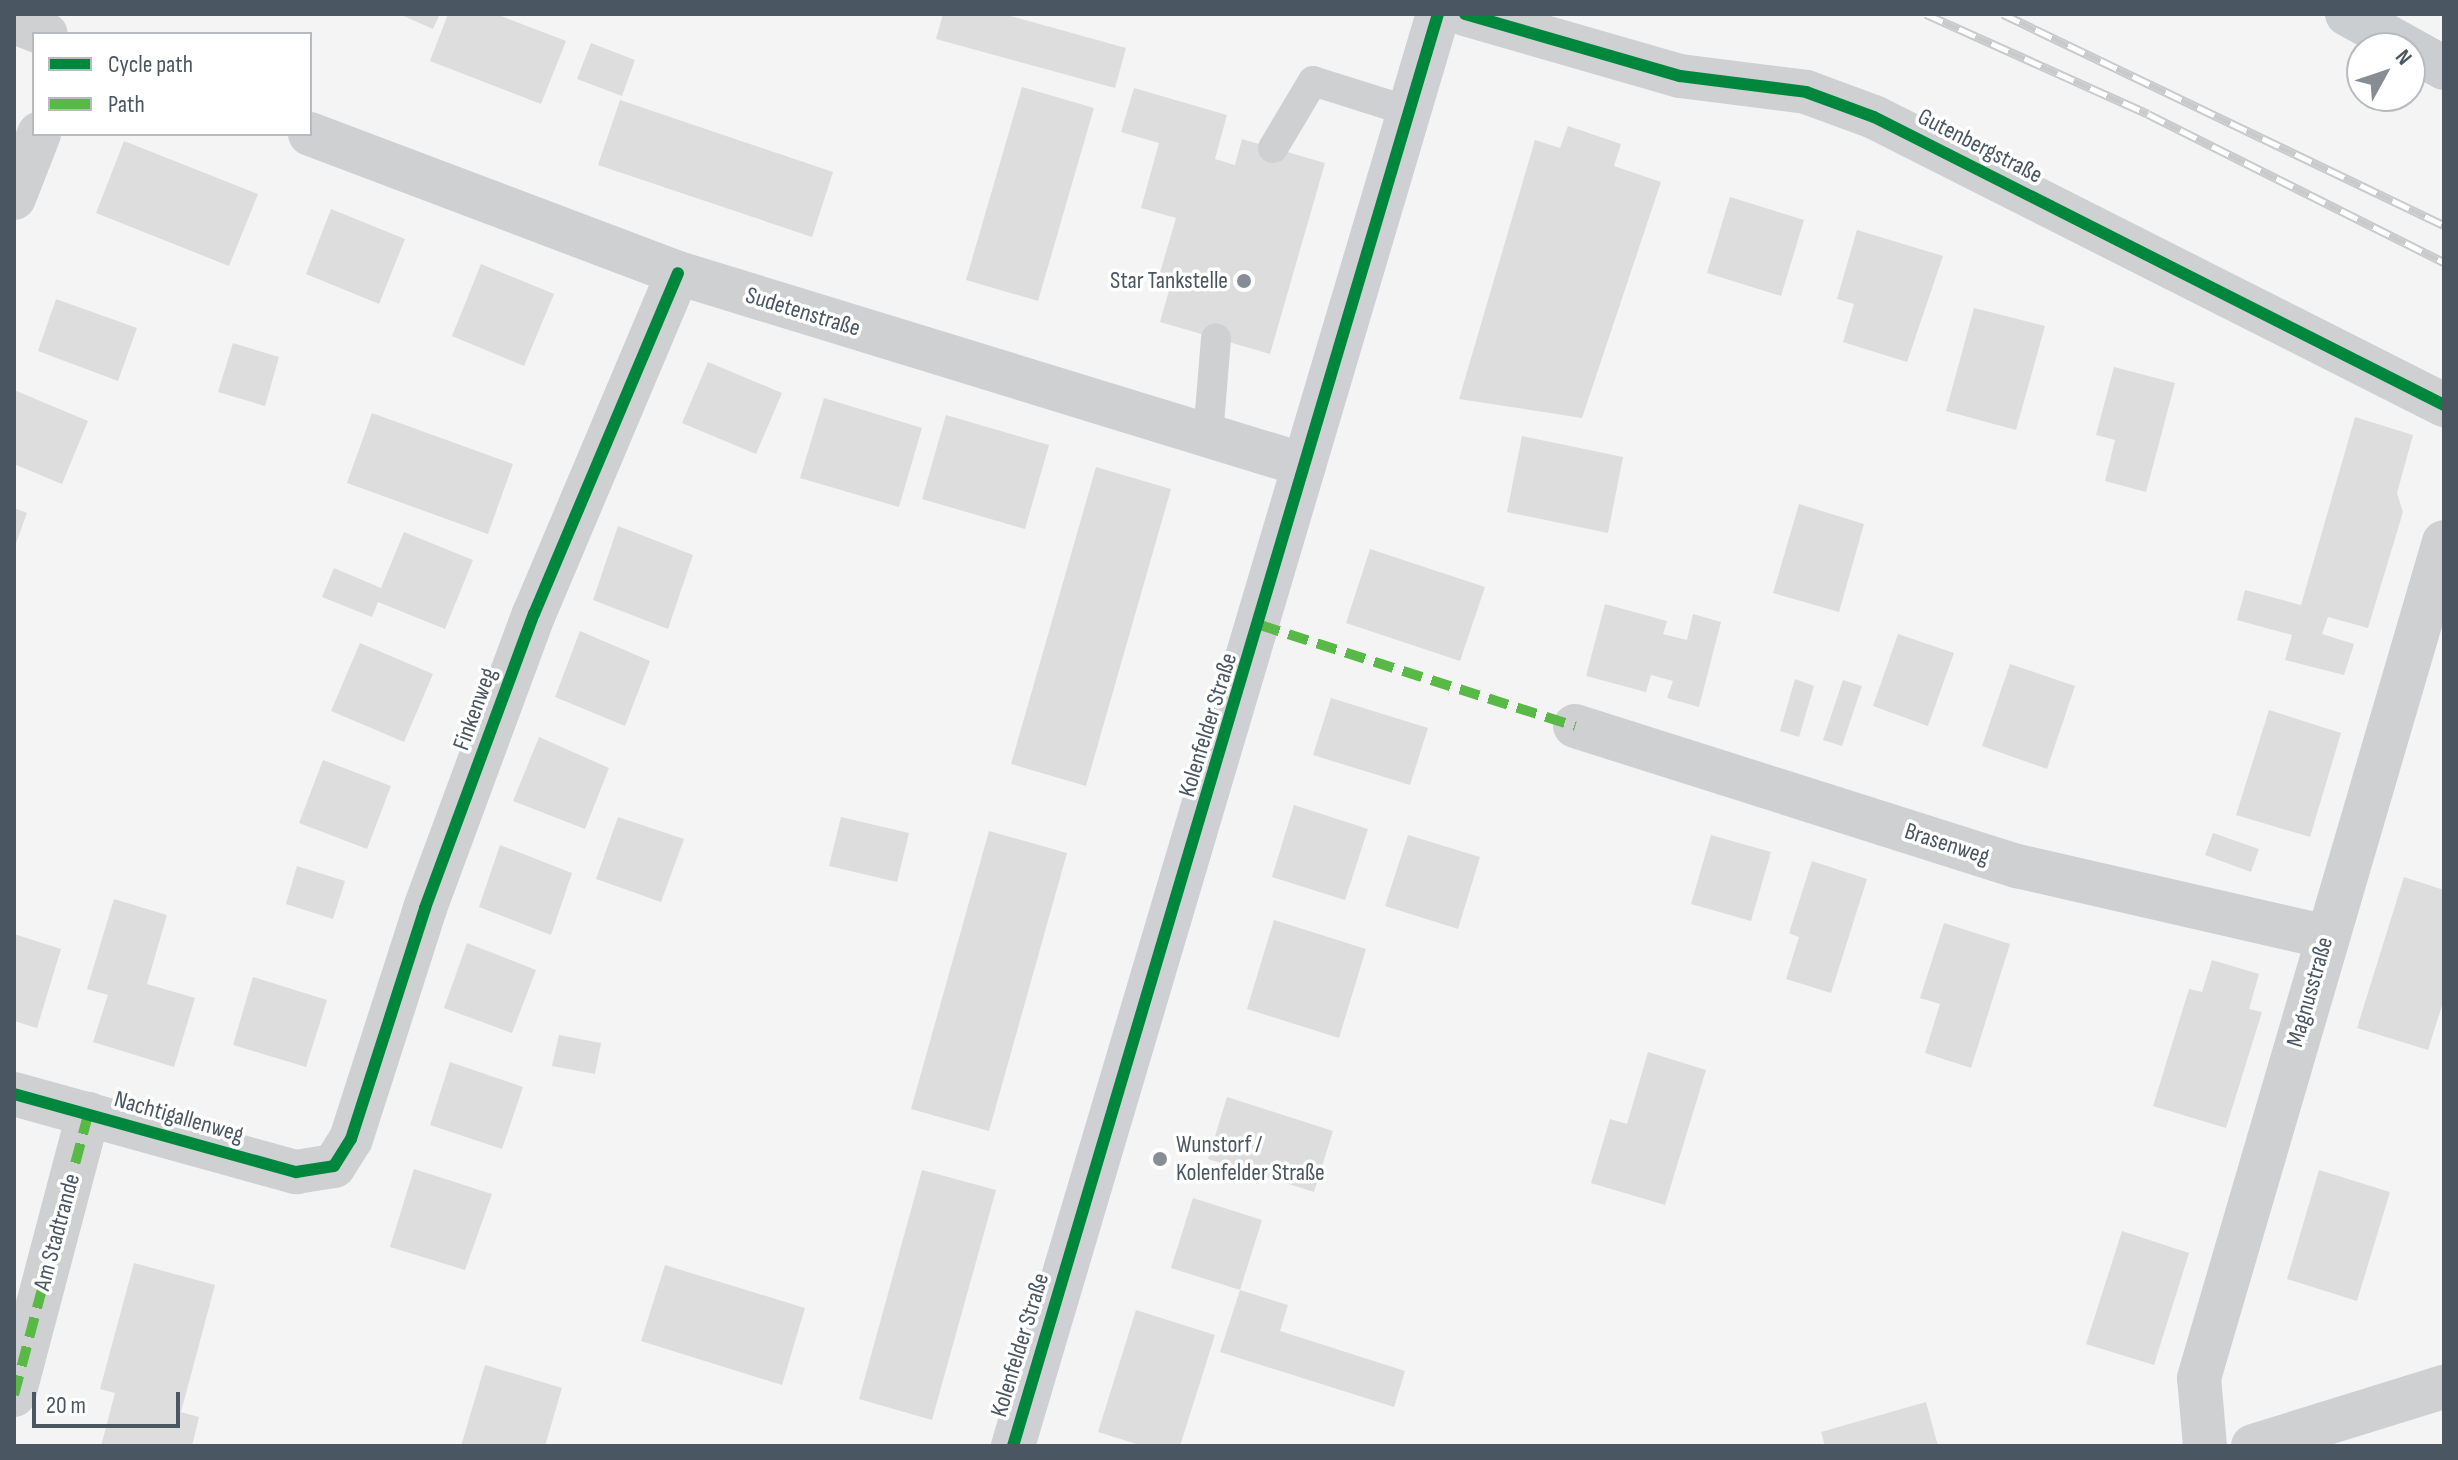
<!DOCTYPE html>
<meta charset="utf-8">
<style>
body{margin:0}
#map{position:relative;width:2458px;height:1460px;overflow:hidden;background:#f4f4f4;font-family:"Sofia Sans Condensed",sans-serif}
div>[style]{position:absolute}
.building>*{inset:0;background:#ddddde}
.service>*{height:30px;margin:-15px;padding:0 15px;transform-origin:15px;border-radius:15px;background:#ced0d2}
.minor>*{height:44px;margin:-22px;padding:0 22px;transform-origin:22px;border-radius:22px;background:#ced0d2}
.secondary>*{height:44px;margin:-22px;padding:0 22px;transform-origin:22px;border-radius:22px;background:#ced0d4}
.primary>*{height:44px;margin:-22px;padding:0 22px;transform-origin:22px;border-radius:22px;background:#caced1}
.rail>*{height:9px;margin-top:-4.5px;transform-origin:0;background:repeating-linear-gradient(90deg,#fff 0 18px,#c9cacc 0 36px);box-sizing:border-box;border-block:2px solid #c9cacc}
.quiet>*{height:10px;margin-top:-5px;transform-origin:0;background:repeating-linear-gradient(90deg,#58b947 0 20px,transparent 0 30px)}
.cycleway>*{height:12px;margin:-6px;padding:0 6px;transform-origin:6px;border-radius:6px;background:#00873e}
.dots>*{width:22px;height:22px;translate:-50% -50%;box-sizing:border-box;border:4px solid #fff;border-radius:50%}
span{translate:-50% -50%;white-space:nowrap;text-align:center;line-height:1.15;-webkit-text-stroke:7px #fff;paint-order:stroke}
.street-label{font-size:24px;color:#4a5661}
.poi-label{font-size:24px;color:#4a5661}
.right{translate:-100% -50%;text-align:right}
.left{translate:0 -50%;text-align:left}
.frame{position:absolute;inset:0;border:16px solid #4a5661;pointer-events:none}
.legend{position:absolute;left:32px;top:32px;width:280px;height:104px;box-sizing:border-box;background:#fff;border:2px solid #b7bbc0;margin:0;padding:10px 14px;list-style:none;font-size:24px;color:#4a5661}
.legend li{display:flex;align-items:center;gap:16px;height:40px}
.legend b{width:40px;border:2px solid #b7bbc0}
.north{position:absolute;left:2346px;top:32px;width:80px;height:80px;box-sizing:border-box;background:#fff;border:2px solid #b7bbc0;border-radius:50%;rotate:50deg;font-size:22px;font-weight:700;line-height:32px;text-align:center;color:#4a5661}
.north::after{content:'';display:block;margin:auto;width:28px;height:36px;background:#868d94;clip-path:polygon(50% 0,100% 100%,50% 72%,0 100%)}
.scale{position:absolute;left:32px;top:1392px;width:148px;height:36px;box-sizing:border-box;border:4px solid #4a5661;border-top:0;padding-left:10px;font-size:24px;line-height:28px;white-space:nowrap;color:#4a5661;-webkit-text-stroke:6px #fff;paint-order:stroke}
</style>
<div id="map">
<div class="building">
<i style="clip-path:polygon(399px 14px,440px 14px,433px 29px)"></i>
<i style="clip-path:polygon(448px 14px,496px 14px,566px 41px,541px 104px,430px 61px)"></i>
<i style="clip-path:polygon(943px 14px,1003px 14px,1126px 48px,1115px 88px,936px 39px)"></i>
<i style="clip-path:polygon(591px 43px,635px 60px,622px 96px,577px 79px)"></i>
<i style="clip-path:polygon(1022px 87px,1094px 108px,1038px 301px,966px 280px)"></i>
<i style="clip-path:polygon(1134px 88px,1227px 115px,1215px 159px,1235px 165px,1242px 139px,1325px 163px,1270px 354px,1160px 322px,1170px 287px,1157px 283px,1176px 218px,1141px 208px,1159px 143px,1121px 132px)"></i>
<i style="clip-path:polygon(620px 100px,833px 172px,812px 237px,598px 165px)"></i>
<i style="clip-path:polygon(1568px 126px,1621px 144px,1614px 166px,1661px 182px,1582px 418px,1459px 399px,1535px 140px,1560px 148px)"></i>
<i style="clip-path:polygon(124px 141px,258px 194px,229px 266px,96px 213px)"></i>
<i style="clip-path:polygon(1730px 197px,1804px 220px,1781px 296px,1707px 273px)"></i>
<i style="clip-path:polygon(331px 209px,405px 239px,379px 304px,306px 274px)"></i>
<i style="clip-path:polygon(1857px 230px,1943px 256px,1907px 362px,1843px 342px,1854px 304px,1837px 299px)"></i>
<i style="clip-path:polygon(481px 264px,554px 294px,524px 366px,452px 336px)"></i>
<i style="clip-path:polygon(56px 299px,137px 328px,118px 381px,38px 351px)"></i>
<i style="clip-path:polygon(1974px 308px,2045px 326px,2016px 430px,1946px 411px)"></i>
<i style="clip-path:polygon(233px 343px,279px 357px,265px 406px,218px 392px)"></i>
<i style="clip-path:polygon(708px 362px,782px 393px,756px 454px,682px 423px)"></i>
<i style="clip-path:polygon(2114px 367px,2175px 383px,2146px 492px,2105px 481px,2115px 440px,2096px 435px)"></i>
<i style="clip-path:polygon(14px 390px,88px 421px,62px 484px,14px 464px)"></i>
<i style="clip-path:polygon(824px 398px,922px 428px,899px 507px,800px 478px)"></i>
<i style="clip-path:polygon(372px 413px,513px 464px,488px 534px,347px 483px)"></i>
<i style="clip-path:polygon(946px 415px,1049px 445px,1025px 529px,922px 499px)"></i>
<i style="clip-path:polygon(2355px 417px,2413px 435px,2397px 493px,2403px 512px,2368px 628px,2328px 617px,2322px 634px,2354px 644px,2344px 675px,2285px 660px,2292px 635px,2237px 620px,2245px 590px,2301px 605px)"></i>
<i style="clip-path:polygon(1522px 436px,1623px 457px,1608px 533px,1507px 512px)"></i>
<i style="clip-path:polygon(1096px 467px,1171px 489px,1086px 786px,1011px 764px)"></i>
<i style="clip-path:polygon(1799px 504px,1864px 524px,1839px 612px,1773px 593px)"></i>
<i style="clip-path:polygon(14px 508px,27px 513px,14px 549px)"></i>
<i style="clip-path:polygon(618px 526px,693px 555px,668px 629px,593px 600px)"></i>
<i style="clip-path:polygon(404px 532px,473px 560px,445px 629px,378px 602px,372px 617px,322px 597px,334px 568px,381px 588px)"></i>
<i style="clip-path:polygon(1370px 549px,1485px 587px,1460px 661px,1346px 623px)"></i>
<i style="clip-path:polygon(1605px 604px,1667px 621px,1663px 634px,1687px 640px,1693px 614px,1721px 622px,1699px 707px,1667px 698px,1673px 681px,1651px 675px,1646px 692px,1586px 676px)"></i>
<i style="clip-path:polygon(580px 631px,650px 661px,625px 726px,555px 697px)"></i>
<i style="clip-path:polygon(1898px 634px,1954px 653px,1928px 726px,1873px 706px)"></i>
<i style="clip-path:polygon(360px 643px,433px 674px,404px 742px,331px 711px)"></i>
<i style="clip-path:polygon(2010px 664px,2075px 686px,2047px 769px,1982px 746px)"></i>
<i style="clip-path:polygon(1795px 679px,1814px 686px,1799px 737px,1780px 731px)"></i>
<i style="clip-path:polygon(1843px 680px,1862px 686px,1842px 746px,1823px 740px)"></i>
<i style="clip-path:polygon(1331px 698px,1428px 728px,1410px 785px,1313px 755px)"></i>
<i style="clip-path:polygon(2269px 710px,2341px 733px,2310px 837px,2236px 815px)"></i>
<i style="clip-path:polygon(539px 737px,609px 768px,585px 829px,513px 801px)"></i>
<i style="clip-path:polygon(323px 760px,391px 786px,367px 849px,299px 823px)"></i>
<i style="clip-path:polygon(1294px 805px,1368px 829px,1345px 900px,1272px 877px)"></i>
<i style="clip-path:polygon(618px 817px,684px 839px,661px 902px,596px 879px)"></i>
<i style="clip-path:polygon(841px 817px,909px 833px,897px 882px,829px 866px)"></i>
<i style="clip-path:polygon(989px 831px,1067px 853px,989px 1131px,911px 1109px)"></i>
<i style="clip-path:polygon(2213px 833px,2259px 849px,2251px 872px,2205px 855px)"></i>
<i style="clip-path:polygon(1408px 835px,1480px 857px,1458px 929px,1385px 906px)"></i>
<i style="clip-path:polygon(1711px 835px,1771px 852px,1751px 921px,1691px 904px)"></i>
<i style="clip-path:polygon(500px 845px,572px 873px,551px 935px,479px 907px)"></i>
<i style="clip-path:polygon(1812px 861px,1867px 879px,1831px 993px,1786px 979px,1799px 937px,1789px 933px)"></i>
<i style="clip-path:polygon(297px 866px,345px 881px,333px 919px,286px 904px)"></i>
<i style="clip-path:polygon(2404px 877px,2444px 890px,2444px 999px,2428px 1050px,2357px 1028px)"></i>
<i style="clip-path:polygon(114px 899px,167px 915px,147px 984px,195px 998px,174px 1067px,93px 1042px,108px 995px,87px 989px)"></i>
<i style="clip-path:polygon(1274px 920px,1366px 949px,1339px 1038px,1247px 1009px)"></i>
<i style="clip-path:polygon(1944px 923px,2010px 944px,1971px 1068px,1925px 1053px,1940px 1004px,1920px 998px)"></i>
<i style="clip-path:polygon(14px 934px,61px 949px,37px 1028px,14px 1021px)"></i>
<i style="clip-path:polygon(467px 943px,536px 970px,512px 1033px,444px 1008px)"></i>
<i style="clip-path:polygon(2212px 960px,2259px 974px,2249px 1009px,2262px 1012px,2226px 1128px,2153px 1106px,2189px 989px,2202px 992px)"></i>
<i style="clip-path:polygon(253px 977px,327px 1000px,306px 1067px,233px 1045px)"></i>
<i style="clip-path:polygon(559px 1035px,601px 1043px,595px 1074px,552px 1066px)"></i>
<i style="clip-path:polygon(1648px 1052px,1706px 1070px,1665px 1205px,1591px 1183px,1610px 1119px,1627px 1124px)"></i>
<i style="clip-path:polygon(450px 1062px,523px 1087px,502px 1149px,430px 1125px)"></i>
<i style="clip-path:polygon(1227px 1097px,1333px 1131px,1314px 1192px,1208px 1159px)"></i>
<i style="clip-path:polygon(414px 1169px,492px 1194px,465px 1270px,390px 1247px)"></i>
<i style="clip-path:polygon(922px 1170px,996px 1190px,932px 1420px,859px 1399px)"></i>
<i style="clip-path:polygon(2319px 1170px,2390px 1192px,2357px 1301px,2287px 1279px)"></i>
<i style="clip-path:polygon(1193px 1198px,1262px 1220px,1240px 1290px,1171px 1268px)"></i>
<i style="clip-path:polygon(2122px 1231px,2189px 1253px,2154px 1365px,2086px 1344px)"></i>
<i style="clip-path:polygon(134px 1263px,215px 1285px,181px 1412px,199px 1417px,192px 1446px,101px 1446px,115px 1393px,100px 1389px)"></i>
<i style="clip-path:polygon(665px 1265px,805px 1308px,782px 1385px,641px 1341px)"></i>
<i style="clip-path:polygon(1240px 1290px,1288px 1305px,1280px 1331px,1405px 1371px,1394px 1407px,1220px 1352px)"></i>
<i style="clip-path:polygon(1136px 1310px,1215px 1335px,1180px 1446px,1143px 1446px,1098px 1432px)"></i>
<i style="clip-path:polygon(485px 1365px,562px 1388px,545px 1446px,461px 1446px)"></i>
<i style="clip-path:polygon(1926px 1402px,1938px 1446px,1825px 1446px,1821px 1432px)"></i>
</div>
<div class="service">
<i style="left:1273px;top:148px;width:78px;rotate:-59.2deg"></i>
<i style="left:1313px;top:81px;width:100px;rotate:17.5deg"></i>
<i style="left:1208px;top:436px;width:98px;rotate:-85.3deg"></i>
</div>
<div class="minor">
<i style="left:1465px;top:14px;width:224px;rotate:16.1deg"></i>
<i style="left:1680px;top:76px;width:127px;rotate:7.2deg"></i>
<i style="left:1806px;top:92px;width:72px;rotate:20.2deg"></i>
<i style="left:1874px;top:117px;width:639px;rotate:26.81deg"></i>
<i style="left:14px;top:22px;width:34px;rotate:21deg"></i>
<i style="left:310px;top:134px;width:393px;rotate:20.7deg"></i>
<i style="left:678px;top:273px;width:655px;rotate:17.05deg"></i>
<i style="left:14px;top:198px;width:69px;rotate:-68.7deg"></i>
<i style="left:1575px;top:726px;width:464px;rotate:17.6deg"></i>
<i style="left:2017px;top:866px;width:317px;rotate:12.9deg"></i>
<i style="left:14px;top:1094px;width:293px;rotate:15.5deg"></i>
<i style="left:296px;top:1172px;width:38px;rotate:-9deg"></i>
<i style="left:334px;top:1166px;width:32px;rotate:-58deg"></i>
<i style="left:351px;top:1139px;width:243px;rotate:-72.2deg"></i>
<i style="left:425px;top:908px;width:314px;rotate:-69.7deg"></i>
<i style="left:534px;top:614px;width:370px;rotate:-67.1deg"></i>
<i style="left:14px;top:1395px;width:291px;rotate:-75.2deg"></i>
<i style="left:2205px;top:1446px;width:68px;rotate:-95deg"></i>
<i style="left:2199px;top:1378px;width:871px;rotate:-73.67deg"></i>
<i style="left:2253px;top:1446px;width:200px;rotate:-17.2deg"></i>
</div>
<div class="secondary">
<i style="left:1013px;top:1446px;width:1494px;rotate:-73.47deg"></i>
</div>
<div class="primary">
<i style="left:2347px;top:14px;width:70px;rotate:29.1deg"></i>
<i style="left:2410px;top:49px;width:39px;rotate:29deg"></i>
</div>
<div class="rail">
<i style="left:1926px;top:14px;width:243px;rotate:24.2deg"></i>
<i style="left:2148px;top:114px;width:331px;rotate:26.6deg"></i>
<i style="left:2003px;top:14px;width:489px;rotate:25.6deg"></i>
</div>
<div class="quiet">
<i style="left:1260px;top:625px;width:331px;rotate:17.8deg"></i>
<i style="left:14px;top:1395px;width:291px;rotate:-75.2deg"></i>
</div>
<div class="cycleway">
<i style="left:1465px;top:14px;width:224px;rotate:16.1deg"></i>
<i style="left:1680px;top:76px;width:127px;rotate:7.2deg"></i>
<i style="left:1806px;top:92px;width:72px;rotate:20.2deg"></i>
<i style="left:1874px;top:117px;width:639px;rotate:26.81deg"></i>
<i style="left:14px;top:1094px;width:293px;rotate:15.5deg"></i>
<i style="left:296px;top:1172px;width:38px;rotate:-9deg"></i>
<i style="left:334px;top:1166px;width:32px;rotate:-58deg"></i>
<i style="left:351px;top:1139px;width:243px;rotate:-72.2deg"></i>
<i style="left:425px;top:908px;width:314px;rotate:-69.7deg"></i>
<i style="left:534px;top:614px;width:370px;rotate:-67.1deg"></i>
<i style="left:1013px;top:1446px;width:1494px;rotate:-73.47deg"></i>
</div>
<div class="dots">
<i style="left:1244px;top:281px;background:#868d94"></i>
<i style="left:1160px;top:1159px;background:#868d94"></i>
</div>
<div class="street-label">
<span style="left:1980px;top:146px;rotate:27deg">Gutenbergstraße</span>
<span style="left:803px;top:312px;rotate:17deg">Sudetenstraße</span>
<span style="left:475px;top:709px;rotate:-70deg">Finkenweg</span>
<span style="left:1208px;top:725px;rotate:-73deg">Kolenfelder Straße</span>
<span style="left:1947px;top:844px;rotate:18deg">Brasenweg</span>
<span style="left:2310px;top:992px;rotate:-74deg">Magnusstraße</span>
<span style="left:179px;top:1117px;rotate:16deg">Nachtigallenweg</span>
<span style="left:57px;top:1232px;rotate:-75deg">Am Stadtrande</span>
<span style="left:1020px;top:1345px;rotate:-73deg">Kolenfelder Straße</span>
</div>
<div class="poi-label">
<span class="right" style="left:1228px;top:281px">Star Tankstelle</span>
<span class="left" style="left:1176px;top:1159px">Wunstorf /<br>Kolenfelder Straße</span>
</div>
<div class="frame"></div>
<ul class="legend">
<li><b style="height:10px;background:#00873e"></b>Cycle path</li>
<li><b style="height:10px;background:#58b947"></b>Path</li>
</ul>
<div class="north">N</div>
<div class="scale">20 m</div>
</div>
